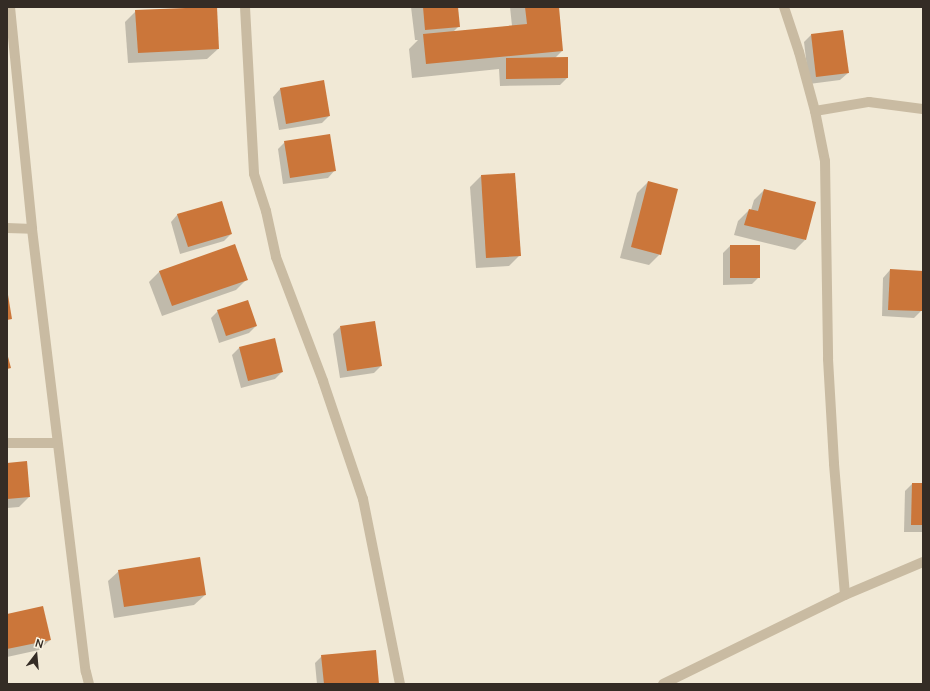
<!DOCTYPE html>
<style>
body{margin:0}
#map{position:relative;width:930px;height:691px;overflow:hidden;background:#f1e9d6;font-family:Manrope,sans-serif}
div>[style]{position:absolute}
.shadow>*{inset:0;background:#0003}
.building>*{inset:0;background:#cb763a}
.street>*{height:10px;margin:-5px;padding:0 5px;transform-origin:5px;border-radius:5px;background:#c9bba2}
span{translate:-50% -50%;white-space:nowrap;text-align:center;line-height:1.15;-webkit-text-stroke:4px #f9f3e2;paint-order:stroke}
.frame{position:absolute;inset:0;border:8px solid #342c25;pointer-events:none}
.north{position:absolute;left:16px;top:635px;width:40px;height:40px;-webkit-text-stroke:3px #f9f3e2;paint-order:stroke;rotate:16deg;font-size:11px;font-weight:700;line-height:16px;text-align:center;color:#342c25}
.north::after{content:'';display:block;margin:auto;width:14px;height:18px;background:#342c25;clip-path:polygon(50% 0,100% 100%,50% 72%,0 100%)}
</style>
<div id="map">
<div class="shadow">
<i style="clip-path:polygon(411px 7px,457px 7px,459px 26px,453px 32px,512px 26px,510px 7px,558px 7px,562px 51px,555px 58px,567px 78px,560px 85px,500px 86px,499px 69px,412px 78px,409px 49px,418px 40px,415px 40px)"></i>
<i style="clip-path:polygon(136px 11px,218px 49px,207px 59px,128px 63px,125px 22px)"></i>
<i style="clip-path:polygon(843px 31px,848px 73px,840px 80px,809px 84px,804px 42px,811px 35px)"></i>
<i style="clip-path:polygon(323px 81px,329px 116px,322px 123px,279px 130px,273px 97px,280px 89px)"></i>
<i style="clip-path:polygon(285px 142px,335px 170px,328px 178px,283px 184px,278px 149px)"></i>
<i style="clip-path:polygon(514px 174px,520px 255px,509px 266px,476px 268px,470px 187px,481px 176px)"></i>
<i style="clip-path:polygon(648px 182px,660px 254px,649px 265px,620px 258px,637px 193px)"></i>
<i style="clip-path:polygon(764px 190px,805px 240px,795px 250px,734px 235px,738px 221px,749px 210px,751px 210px,754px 200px)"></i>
<i style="clip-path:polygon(178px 214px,231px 234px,224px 241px,180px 254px,171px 222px)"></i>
<i style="clip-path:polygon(730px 246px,759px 277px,752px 284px,723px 285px,723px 253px)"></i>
<i style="clip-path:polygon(890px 270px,923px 272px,921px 311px,914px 318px,882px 316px,883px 278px)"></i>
<i style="clip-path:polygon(160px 271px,247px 279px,236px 290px,162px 316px,149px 282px)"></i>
<i style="clip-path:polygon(218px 311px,256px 326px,249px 333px,219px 343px,211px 318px)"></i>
<i style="clip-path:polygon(340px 327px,381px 366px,374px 373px,340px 378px,333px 334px)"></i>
<i style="clip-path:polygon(239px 348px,282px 372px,275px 379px,241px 388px,232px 355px)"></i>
<i style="clip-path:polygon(7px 464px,29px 497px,19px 507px,7px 508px)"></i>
<i style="clip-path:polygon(912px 484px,923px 484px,923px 532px,904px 532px,905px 491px)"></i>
<i style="clip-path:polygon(119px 571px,205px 595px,194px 605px,114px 618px,108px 581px)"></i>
<i style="clip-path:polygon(7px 615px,50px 640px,39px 650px,7px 657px)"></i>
<i style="clip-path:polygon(322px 656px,378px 684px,317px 684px,315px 663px)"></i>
</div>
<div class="building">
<i style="clip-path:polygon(211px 7px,217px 7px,219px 49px,138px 53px,135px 10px)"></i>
<i style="clip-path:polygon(423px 7px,458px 7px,460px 27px,425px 30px)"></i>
<i style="clip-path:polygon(525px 7px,559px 7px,563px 51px,426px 64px,423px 34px,527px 24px)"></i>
<i style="clip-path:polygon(843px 30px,849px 73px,816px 77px,811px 34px)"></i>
<i style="clip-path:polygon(568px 57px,568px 78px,506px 79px,506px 58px)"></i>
<i style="clip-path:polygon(324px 80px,330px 116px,286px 124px,280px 88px)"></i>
<i style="clip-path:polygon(330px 134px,336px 171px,290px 178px,284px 141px)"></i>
<i style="clip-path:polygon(515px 173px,521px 256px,486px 258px,481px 175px)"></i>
<i style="clip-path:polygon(648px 181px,678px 189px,661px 255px,631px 247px)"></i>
<i style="clip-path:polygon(764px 189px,816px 202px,806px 240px,744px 225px,749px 209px,758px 211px)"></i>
<i style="clip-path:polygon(222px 201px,232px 234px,188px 247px,177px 214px)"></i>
<i style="clip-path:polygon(235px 244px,248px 280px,172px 306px,159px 271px)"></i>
<i style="clip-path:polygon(730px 245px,760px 245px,760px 278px,730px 278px)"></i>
<i style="clip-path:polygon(890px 269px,923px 271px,922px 311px,888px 310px)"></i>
<i style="clip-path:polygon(7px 289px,12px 319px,7px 320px)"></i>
<i style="clip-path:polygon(248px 300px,257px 326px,226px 336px,217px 310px)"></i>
<i style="clip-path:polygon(375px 321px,382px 366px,347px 371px,340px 326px)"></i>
<i style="clip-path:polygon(275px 338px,283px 372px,248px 381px,239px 347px)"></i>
<i style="clip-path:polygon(7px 353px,11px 368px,7px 369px)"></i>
<i style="clip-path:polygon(27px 461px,30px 497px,7px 499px,7px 463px)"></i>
<i style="clip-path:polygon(912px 483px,923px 483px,923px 525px,911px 525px)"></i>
<i style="clip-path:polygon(200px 557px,206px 595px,124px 607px,118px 570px)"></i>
<i style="clip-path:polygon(43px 606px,51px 640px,7px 649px,7px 614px)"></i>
<i style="clip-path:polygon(376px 650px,379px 684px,324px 684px,321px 655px)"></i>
</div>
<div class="street">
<i style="left:10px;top:7px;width:223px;rotate:84.3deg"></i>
<i style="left:32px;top:229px;width:446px;rotate:83.1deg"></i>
<i style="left:86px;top:672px;width:12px;rotate:76deg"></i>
<i style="left:245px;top:7px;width:167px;rotate:86.9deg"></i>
<i style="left:254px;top:174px;width:39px;rotate:72deg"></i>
<i style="left:266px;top:211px;width:47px;rotate:77.7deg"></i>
<i style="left:276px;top:257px;width:133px;rotate:69.2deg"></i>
<i style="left:323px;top:381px;width:125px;rotate:71.3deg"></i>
<i style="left:363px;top:499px;width:189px;rotate:78.7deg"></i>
<i style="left:784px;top:7px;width:47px;rotate:71.6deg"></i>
<i style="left:799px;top:52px;width:61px;rotate:74.8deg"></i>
<i style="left:815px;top:111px;width:51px;rotate:78.7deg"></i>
<i style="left:825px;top:161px;width:198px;rotate:89.1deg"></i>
<i style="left:828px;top:359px;width:105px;rotate:86.7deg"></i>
<i style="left:834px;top:464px;width:131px;rotate:85.2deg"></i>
<i style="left:815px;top:111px;width:55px;rotate:-9.5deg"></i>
<i style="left:869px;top:102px;width:54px;rotate:7.4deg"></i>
<i style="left:7px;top:228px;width:25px;rotate:2deg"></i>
<i style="left:7px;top:443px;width:50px"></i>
<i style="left:663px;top:684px;width:203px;rotate:-26.1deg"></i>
<i style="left:845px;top:595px;width:85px;rotate:-22.9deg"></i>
</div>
<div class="frame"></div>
<div class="north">N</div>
</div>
